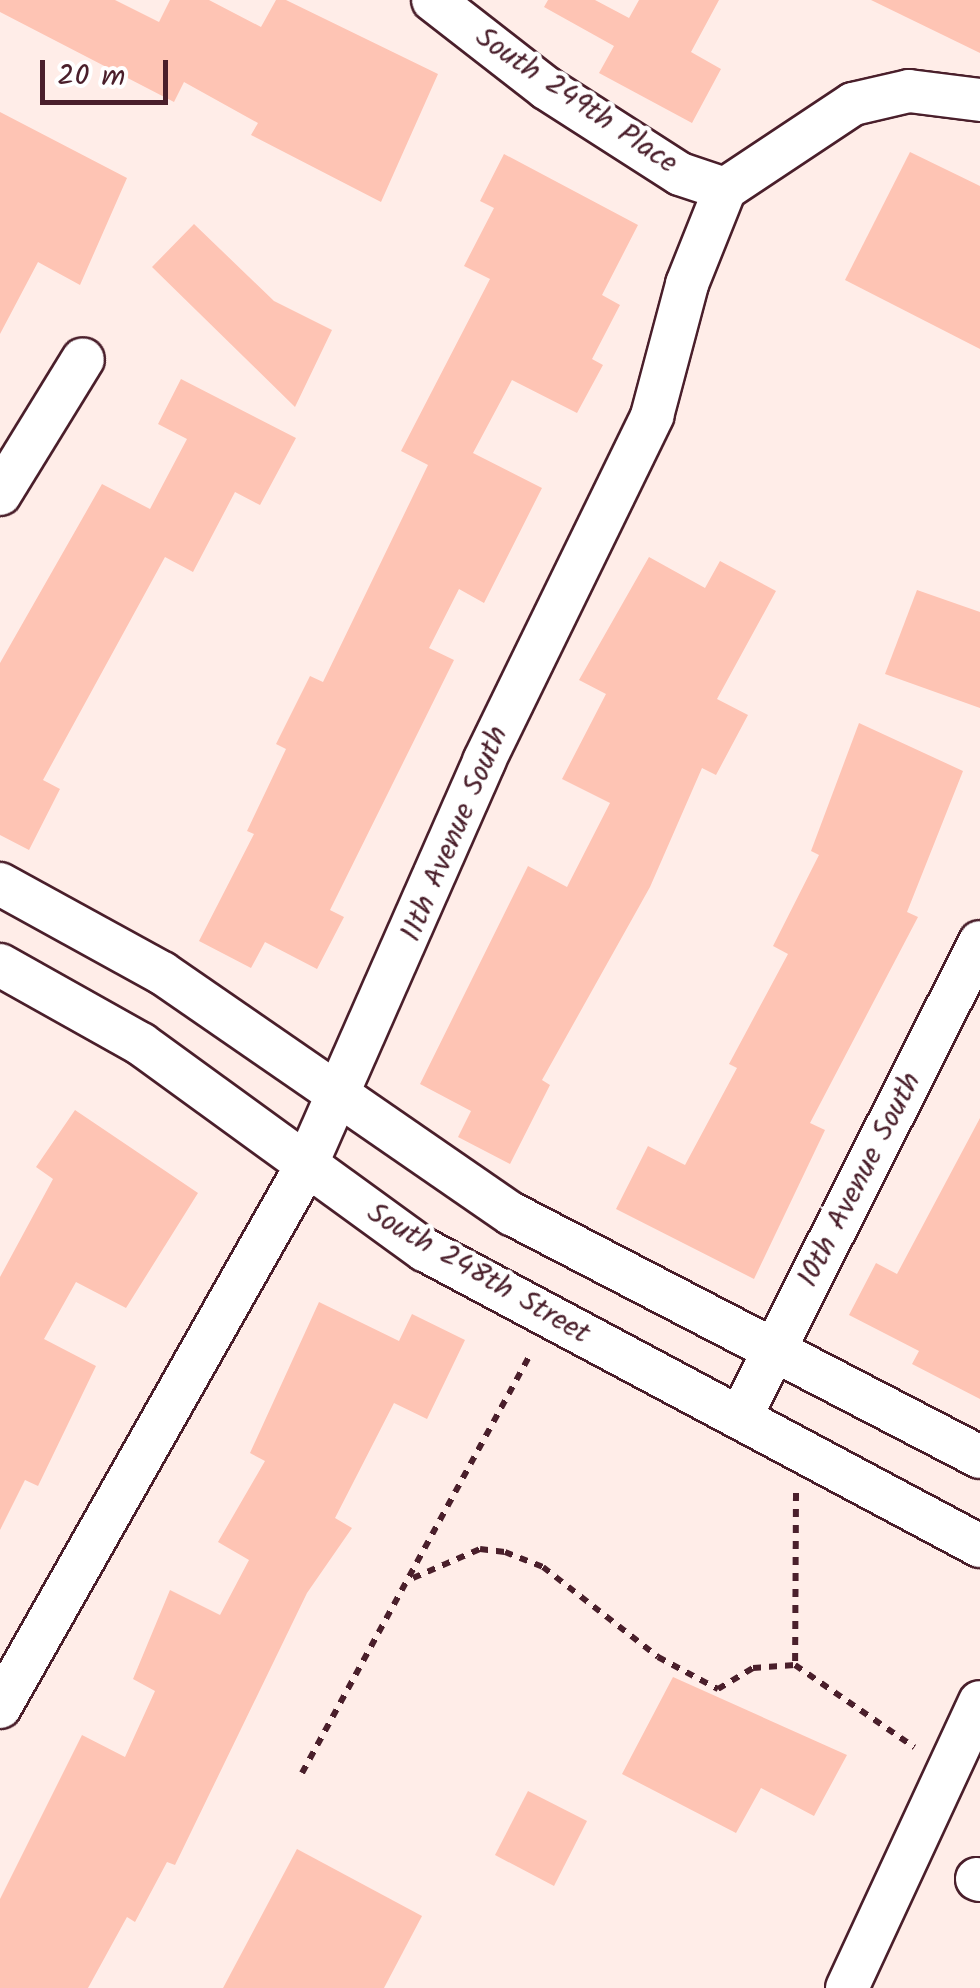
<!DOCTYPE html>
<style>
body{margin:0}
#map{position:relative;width:980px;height:1988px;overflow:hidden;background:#ffede8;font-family:Kalam,sans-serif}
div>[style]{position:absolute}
.building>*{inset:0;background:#fec4b4}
.path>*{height:6px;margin-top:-3px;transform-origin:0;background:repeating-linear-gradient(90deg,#4a1f2b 0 8px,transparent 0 16px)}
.roads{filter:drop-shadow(2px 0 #4a1f2b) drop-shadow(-2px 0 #4a1f2b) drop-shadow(0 2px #4a1f2b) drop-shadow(0 -2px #4a1f2b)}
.minor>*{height:42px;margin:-21px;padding:0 21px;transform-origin:21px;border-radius:21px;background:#fff}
span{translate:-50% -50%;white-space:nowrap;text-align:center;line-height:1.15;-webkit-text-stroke:9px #fff;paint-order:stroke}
.street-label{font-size:30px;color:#4a1f2b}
.scale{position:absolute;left:40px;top:60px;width:128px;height:45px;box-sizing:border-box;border:5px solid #4a1f2b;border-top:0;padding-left:12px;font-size:30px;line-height:35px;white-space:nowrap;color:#4a1f2b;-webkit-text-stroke:8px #fff;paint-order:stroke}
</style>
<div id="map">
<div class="building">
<i style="clip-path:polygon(0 0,115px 0,159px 22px,170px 0,209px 0,261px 27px,276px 0,286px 0,438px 74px,381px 202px,251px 135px,258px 123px,184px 82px,174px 102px,0 12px)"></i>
<i style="clip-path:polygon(548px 0,595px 0,629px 18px,639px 0,719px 0,691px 52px,721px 69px,692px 123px,599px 73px,614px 46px,544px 7px)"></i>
<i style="clip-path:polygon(871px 0,980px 0,980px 53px)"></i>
<i style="clip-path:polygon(0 112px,127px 178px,80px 285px,38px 262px,0 334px)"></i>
<i style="clip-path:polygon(910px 152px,980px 186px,980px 349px,845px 280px)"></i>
<i style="clip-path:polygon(504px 154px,638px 225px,602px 295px,620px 305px,592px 359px,603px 365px,577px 413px,512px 380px,473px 453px,542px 488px,484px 603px,459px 589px,429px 648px,454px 660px,330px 910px,344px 917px,317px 969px,265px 942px,251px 968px,199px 941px,254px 834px,247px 831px,286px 749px,276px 744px,310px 676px,323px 682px,428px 465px,401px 451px,490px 279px,464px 266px,494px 208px,480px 201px)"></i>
<i style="clip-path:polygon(194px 224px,274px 301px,332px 330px,295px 407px,152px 267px)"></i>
<i style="clip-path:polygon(181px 379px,296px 438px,260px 505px,235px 492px,193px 572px,165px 557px,43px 780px,60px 789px,29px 850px,0 835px,0 663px,102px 484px,150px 509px,187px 439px,158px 424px)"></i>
<i style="clip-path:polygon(649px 557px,705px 588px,720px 561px,776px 591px,717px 699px,748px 715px,716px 775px,702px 768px,650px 887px,542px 1080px,550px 1085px,510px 1164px,458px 1137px,471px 1111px,420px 1084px,528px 866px,567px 887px,610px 803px,562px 779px,606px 694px,579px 680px)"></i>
<i style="clip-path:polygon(917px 590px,980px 612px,980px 708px,885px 674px)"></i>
<i style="clip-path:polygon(859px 723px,963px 771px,907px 912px,918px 917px,810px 1123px,825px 1130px,754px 1279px,616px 1209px,648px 1146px,685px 1165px,737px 1068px,729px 1064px,788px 954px,773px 946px,819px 855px,811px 851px)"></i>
<i style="clip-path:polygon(75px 1110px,198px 1193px,126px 1308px,76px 1282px,44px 1339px,96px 1366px,38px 1486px,25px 1480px,0 1530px,0 1277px,53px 1179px,36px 1167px)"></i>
<i style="clip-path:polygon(980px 1118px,980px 1399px,912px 1364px,919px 1351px,849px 1315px,876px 1263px,897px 1274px)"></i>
<i style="clip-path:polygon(319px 1302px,399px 1341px,412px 1314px,465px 1340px,427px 1419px,394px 1403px,335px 1518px,352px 1528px,307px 1593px,175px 1865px,167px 1862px,135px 1922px,127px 1917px,88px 1988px,0 1988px,0 1899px,82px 1735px,125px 1757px,155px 1691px,133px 1679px,170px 1590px,220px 1615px,249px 1560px,218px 1542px,265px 1461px,250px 1453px)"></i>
<i style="clip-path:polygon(673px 1677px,847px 1755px,814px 1816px,761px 1788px,736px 1833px,622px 1774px)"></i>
<i style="clip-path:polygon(528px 1791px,587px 1821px,554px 1886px,495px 1855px)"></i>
<i style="clip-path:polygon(297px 1849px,422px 1916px,384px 1988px,223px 1988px)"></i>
</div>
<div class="path">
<i style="left:796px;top:1493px;width:172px;rotate:90.3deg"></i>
<i style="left:795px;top:1665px;width:145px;rotate:34.6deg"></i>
<i style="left:413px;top:1578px;width:73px;rotate:-23.4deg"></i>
<i style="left:480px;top:1549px;width:25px;rotate:7deg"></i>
<i style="left:505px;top:1552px;width:41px;rotate:21.5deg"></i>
<i style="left:543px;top:1567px;width:146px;rotate:38deg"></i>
<i style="left:658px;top:1657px;width:68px;rotate:28.1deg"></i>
<i style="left:718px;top:1689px;width:41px;rotate:-31deg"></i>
<i style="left:753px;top:1668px;width:42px;rotate:-4.1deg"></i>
<i style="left:302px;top:1773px;width:478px;rotate:-61.4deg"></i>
</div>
<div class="roads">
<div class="minor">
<i style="left:433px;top:0;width:143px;rotate:37.9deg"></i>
<i style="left:546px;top:88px;width:159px;rotate:32.7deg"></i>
<i style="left:680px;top:174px;width:47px;rotate:18.4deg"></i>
<i style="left:0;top:494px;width:158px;rotate:-58.4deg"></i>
<i style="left:0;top:884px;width:185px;rotate:28.8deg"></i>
<i style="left:162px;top:973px;width:425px;rotate:34.6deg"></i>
<i style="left:512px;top:1214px;width:527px;rotate:27.44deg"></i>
<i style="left:0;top:965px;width:162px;rotate:29.3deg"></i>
<i style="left:141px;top:1044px;width:351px;rotate:36deg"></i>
<i style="left:425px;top:1250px;width:629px;rotate:28.07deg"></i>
<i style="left:740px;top:1418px;width:533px;rotate:-63.24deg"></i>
<i style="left:0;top:1707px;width:617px;rotate:-60.49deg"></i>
<i style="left:304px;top:1170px;width:447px;rotate:-66.2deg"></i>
<i style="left:484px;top:761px;width:384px;rotate:-64deg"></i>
<i style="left:652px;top:416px;width:137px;rotate:-75.1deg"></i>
<i style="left:687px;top:284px;width:102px;rotate:-68.2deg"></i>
<i style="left:725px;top:189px;width:154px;rotate:-33.6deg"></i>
<i style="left:853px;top:104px;width:57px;rotate:-13.1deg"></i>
<i style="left:909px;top:91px;width:72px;rotate:7.2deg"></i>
<i style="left:977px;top:1879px;width:3px;rotate:18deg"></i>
<i style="left:847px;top:1988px;width:315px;rotate:-65.1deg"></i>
</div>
</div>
<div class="street-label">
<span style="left:576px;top:101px;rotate:34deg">South 249th Place</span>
<span style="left:455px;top:834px;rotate:-67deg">11th Avenue South</span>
<span style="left:860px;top:1180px;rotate:-63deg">10th Avenue South</span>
<span style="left:478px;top:1274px;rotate:30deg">South 248th Street</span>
</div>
<div class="scale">20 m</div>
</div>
